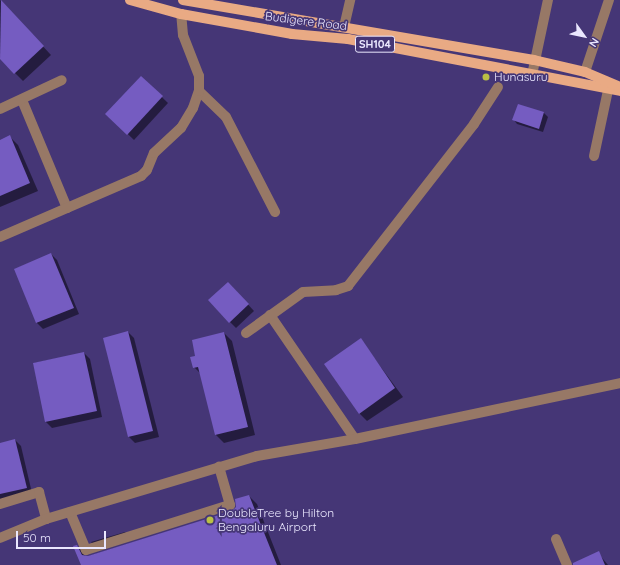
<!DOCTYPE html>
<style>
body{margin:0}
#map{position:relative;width:620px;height:565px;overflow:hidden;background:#453676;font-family:Quicksand,sans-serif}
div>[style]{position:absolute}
.shadow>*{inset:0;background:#0007}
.building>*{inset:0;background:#755cc1}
.minor>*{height:10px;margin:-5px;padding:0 5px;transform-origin:5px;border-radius:5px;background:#977866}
.major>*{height:10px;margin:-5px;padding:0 5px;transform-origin:5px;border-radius:5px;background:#e9aa84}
.dots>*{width:11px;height:11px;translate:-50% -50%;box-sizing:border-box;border:2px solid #453676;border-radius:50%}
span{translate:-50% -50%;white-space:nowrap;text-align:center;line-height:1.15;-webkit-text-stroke:3.5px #453676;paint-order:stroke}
.shield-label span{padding:1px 3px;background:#453676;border:1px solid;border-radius:3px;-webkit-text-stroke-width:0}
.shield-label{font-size:11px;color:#eae7fe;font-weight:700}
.street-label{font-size:12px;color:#eae7fe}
.poi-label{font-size:12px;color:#eae7fe}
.left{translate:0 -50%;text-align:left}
.north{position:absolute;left:564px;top:16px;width:40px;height:40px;-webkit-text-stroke:3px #453676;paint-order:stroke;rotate:123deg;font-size:11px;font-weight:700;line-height:16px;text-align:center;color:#eae7fe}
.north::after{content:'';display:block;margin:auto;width:14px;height:18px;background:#eae7fe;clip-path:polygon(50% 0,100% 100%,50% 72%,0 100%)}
.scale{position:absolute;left:16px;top:531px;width:90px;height:18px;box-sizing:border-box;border:2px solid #eae7fe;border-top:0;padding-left:5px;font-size:12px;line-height:14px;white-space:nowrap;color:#eae7fe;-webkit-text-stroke:3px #453676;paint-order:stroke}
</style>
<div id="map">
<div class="shadow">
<i style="clip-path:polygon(0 0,51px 55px,23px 81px,0 58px)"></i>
<i style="clip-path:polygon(141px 77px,168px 103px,134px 140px,107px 114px)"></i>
<i style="clip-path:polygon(519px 105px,544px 113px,548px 117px,543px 132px,517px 124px,514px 120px)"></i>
<i style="clip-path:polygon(10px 137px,18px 145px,38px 191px,0 207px,0 141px)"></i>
<i style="clip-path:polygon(51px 254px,57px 260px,79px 314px,43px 329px,37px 323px,15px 269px)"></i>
<i style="clip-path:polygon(234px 289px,254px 311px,236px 328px,230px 322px)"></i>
<i style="clip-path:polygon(128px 332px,134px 338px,159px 437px,135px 443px,129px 437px)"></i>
<i style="clip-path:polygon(224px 333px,232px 341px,255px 435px,224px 443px,216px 435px,201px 374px,194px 367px)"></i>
<i style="clip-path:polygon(360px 339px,403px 397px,367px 421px,359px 413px)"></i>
<i style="clip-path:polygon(84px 353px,90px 359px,102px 417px,52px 428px,46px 422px,34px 363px)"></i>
<i style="clip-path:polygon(15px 440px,21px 446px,32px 493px,0 502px,0 444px)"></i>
<i style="clip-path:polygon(249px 496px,257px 504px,281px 565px,82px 565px,77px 546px,86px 557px,232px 512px)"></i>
<i style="clip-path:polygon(125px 532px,132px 539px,99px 550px,91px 542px)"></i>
<i style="clip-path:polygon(598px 553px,608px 565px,574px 565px)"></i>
</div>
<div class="building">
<i style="clip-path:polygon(1px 0,44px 46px,14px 74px,0 59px)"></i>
<i style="clip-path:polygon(141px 76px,163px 96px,127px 135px,105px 114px)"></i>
<i style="clip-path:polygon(518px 104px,544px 112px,539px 129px,512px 120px)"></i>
<i style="clip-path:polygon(10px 135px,30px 183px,0 196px,0 140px)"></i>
<i style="clip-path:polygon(51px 253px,74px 308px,36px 323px,14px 269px)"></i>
<i style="clip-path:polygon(228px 282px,249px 304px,229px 323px,208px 300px)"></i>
<i style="clip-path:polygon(128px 331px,153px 431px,128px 437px,103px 338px)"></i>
<i style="clip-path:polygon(224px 332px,248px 427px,215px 435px,198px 367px,193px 368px,190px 357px,195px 356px,192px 340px)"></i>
<i style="clip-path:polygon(361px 338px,395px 388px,359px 414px,324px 364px)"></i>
<i style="clip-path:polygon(84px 352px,97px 411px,45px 422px,33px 363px)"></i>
<i style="clip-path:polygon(15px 439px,27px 488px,0 494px,0 443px)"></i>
<i style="clip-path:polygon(249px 495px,277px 565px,81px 565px,73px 546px,77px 545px,82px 555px,88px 556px,232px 511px,236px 507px,235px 499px)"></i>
<i style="clip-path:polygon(599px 551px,605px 565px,573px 565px,573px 563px)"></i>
</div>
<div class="minor">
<i style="left:344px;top:27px;width:28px;rotate:-77deg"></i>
<i style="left:585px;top:72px;width:76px;rotate:-71.6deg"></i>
<i style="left:532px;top:75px;width:77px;rotate:-78deg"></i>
<i style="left:199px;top:91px;width:37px;rotate:44deg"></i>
<i style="left:226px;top:117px;width:107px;rotate:62.7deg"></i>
<i style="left:22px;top:100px;width:117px;rotate:67.4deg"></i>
<i style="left:0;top:109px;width:68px;rotate:-25.1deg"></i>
<i style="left:594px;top:156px;width:67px;rotate:-78deg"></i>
<i style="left:0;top:237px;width:154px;rotate:-23.4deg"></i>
<i style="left:141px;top:176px;width:8px;rotate:-45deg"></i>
<i style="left:147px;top:170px;width:18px;rotate:-68deg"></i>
<i style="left:154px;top:153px;width:37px;rotate:-43deg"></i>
<i style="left:181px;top:128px;width:23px;rotate:-59deg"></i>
<i style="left:193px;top:108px;width:18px;rotate:-71deg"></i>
<i style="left:199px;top:91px;width:15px;rotate:-90deg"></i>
<i style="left:199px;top:76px;width:44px;rotate:-111.3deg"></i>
<i style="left:183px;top:35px;width:21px;rotate:-95deg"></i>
<i style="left:270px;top:315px;width:150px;rotate:55.6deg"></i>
<i style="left:246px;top:333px;width:70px;rotate:-35.7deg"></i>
<i style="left:303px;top:292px;width:33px;rotate:-3deg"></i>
<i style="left:336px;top:290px;width:13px;rotate:-18deg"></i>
<i style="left:348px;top:286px;width:205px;rotate:-52.1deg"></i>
<i style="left:474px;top:124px;width:44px;rotate:-57deg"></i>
<i style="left:0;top:504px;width:41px;rotate:-17.1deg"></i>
<i style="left:39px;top:492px;width:28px;rotate:75deg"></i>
<i style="left:70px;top:512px;width:41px;rotate:67.2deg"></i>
<i style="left:86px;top:550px;width:151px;rotate:-17.4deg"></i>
<i style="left:230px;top:505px;width:40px;rotate:-106deg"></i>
<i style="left:0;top:538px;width:50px;rotate:-22.4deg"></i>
<i style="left:46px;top:519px;width:220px;rotate:-16.6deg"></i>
<i style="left:257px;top:456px;width:99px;rotate:-9.8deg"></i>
<i style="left:355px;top:439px;width:271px;rotate:-11.9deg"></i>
<i style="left:556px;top:539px;width:28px;rotate:67deg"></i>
</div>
<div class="major">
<i style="left:130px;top:0;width:53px;rotate:15.4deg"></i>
<i style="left:181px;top:14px;width:113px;rotate:10.2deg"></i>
<i style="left:292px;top:34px;width:56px;rotate:5.1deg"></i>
<i style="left:348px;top:39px;width:277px;rotate:10.8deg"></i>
<i style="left:183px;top:0;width:356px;rotate:9.7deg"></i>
<i style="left:534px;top:60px;width:52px;rotate:13.2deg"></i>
<i style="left:585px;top:72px;width:38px;rotate:23deg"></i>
</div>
<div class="dots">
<i style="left:486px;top:77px;background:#bac045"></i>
<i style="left:210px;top:520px;background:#bac045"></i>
</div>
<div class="shield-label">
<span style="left:375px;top:44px">SH104</span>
</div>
<div class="street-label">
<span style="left:306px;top:21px;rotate:7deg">Budigere Road</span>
</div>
<div class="poi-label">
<span class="left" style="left:494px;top:77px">Hunasuru</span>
<span class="left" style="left:218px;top:520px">DoubleTree by Hilton<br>Bengaluru Airport</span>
</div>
<div class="north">N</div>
<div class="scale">50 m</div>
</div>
